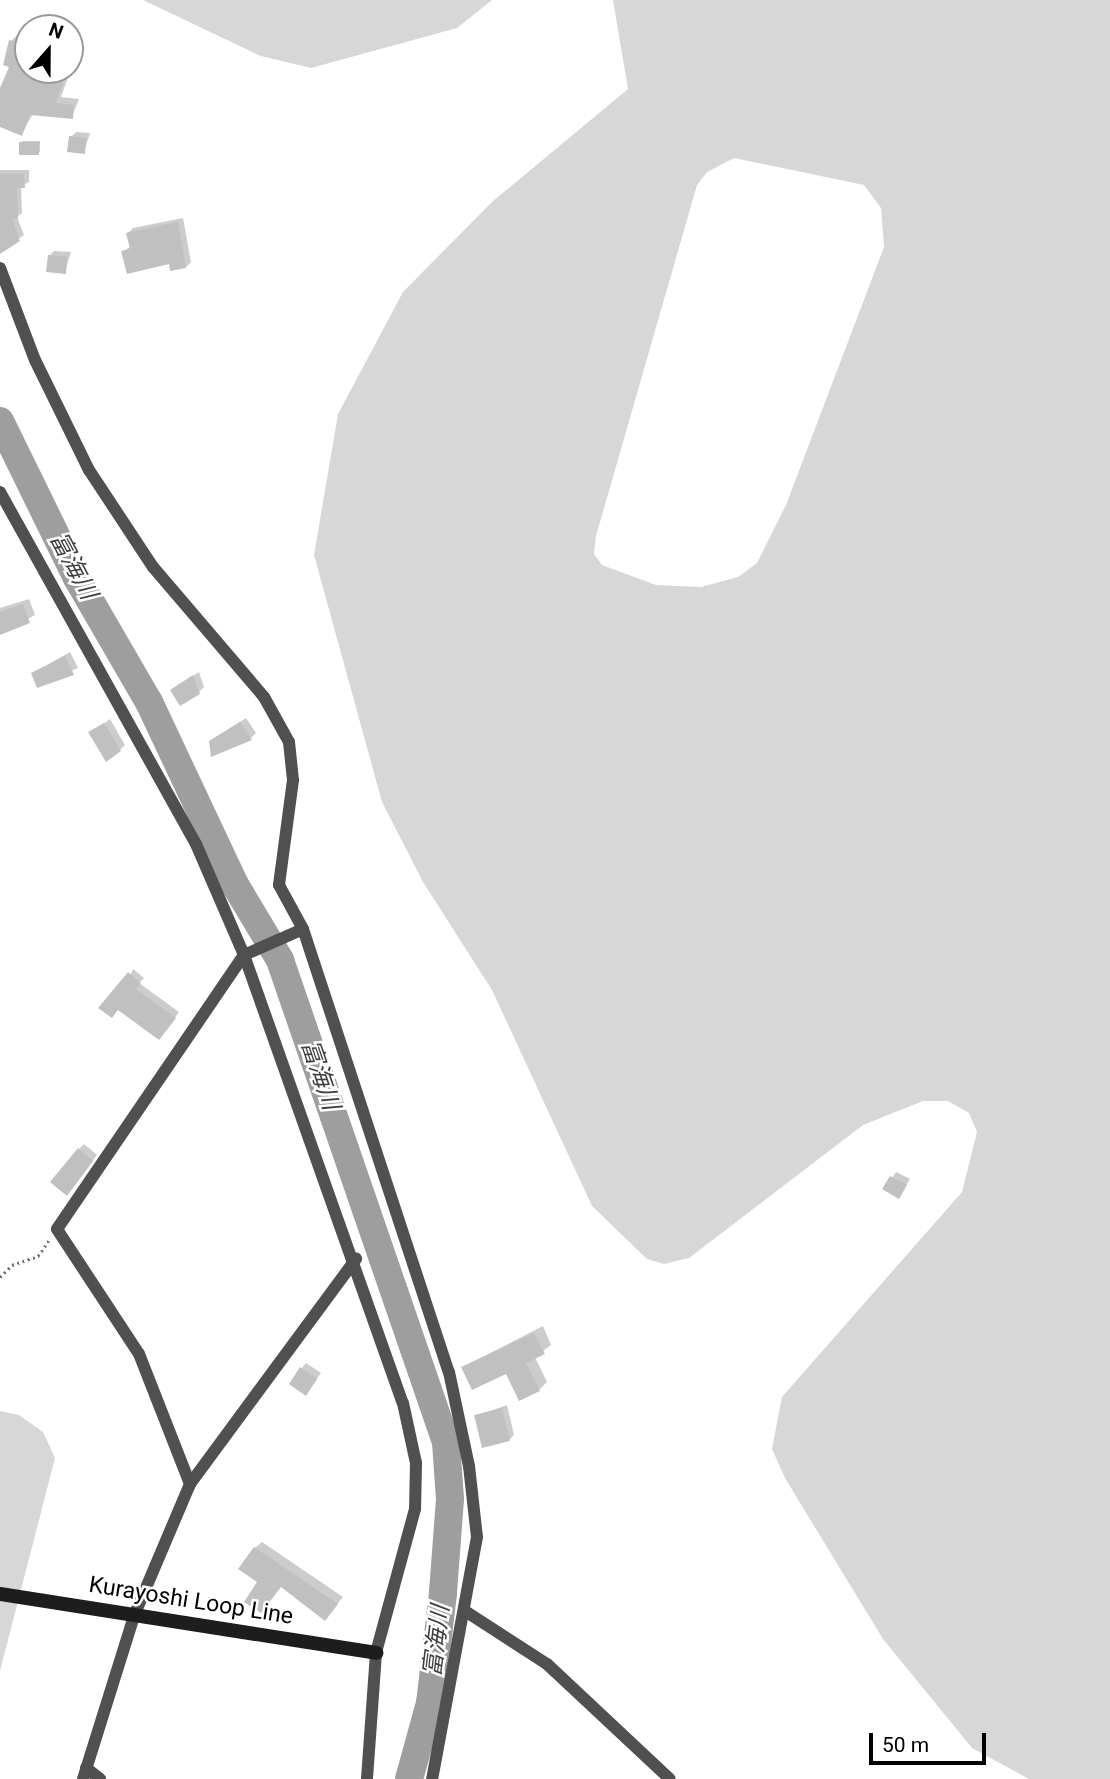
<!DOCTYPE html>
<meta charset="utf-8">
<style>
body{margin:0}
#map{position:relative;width:1110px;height:1779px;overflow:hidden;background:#fff;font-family:Roboto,"Noto Sans JP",sans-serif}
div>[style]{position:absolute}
.green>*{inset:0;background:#d7d7d7}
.shadow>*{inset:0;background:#0003}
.river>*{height:28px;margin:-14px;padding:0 14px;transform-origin:14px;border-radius:14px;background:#9e9e9e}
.building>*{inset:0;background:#c0c0c0}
.path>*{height:2.5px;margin-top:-1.25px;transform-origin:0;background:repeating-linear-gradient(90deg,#727272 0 2px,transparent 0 5.5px)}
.street>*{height:12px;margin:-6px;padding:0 6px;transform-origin:6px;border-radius:6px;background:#505050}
.secondary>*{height:14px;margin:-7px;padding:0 7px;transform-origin:7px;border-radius:7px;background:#1d1d1d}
span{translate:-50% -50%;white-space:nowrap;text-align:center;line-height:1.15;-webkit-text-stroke:5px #fff;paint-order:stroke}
.street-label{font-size:23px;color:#000}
.water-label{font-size:24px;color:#3f3f3f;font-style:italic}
.north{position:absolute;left:14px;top:14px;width:70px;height:70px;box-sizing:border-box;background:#fff;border:2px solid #999;border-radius:50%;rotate:21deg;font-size:19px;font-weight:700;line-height:28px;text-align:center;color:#000}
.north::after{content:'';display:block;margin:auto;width:24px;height:32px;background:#000;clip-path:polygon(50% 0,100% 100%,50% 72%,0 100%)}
.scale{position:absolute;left:869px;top:1733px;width:117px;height:32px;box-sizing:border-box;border:4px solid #000;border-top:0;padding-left:9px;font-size:21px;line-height:24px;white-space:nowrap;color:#000;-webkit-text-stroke:5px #fff;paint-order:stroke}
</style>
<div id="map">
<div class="green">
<i style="clip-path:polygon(143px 0,492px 0,457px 28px,311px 68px,261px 56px)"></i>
<i style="clip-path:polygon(evenodd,613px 0,1110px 0,1110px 1779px,1029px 1779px,972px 1748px,883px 1639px,785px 1478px,772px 1449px,782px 1397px,962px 1192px,977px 1132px,969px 1113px,948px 1101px,923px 1101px,863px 1125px,689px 1258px,664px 1264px,647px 1259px,592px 1206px,492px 990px,423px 882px,382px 802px,314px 555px,338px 414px,403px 292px,492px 202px,628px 89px,613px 0,734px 158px,864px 185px,881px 208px,884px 247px,786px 505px,757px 563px,738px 577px,701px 587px,656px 585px,602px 565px,594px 554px,596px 536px,697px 185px,707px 172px,734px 158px)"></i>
<i style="clip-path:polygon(0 1411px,19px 1415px,43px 1432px,55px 1458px,0 1671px)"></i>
</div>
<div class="shadow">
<i style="clip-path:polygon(17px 35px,28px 38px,28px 70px,70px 70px,72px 66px,61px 97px,79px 99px,72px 117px,33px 114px,21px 134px,0 125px,0 93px,11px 65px,11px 41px)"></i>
<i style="clip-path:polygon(76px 132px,90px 133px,84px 152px,71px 137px)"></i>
<i style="clip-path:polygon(23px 141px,40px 141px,40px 152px,21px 143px)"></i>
<i style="clip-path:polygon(0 170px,29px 170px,29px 182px,21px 186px,22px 213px,17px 217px,24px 235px,0 252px)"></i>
<i style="clip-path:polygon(183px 218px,191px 262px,186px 267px,123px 252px,131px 246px,128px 233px,133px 228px)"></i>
<i style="clip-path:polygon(54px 251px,71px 252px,65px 272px,49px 256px)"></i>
<i style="clip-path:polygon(29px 599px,35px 615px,0 633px,0 608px)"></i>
<i style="clip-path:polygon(70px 652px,78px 668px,38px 686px,33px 673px)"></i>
<i style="clip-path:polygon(199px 672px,204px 687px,199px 692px,177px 686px)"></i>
<i style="clip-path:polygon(246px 718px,256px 733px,251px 738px,216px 737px)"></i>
<i style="clip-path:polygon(110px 719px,125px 745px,120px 750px,91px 733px)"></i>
<i style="clip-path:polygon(133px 969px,144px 978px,139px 983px,179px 1012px,163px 1034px,118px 1008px)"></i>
<i style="clip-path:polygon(84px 1144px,97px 1155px,72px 1189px,79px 1149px)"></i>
<i style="clip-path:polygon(896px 1172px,910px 1179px,899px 1197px,885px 1189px)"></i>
<i style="clip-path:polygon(543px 1326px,551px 1345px,535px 1357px,547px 1382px,539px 1390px,506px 1372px,463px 1367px)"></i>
<i style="clip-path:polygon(306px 1363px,321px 1373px,310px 1389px,302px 1368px)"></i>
<i style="clip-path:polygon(507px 1405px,514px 1435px,509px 1440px,476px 1416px)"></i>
<i style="clip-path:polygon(262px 1542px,343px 1597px,331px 1612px,282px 1585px,261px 1611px,255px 1548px)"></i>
</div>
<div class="river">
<i style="left:0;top:421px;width:175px;rotate:63.9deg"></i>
<i style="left:77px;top:578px;width:143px;rotate:59.9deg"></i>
<i style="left:149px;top:702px;width:200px;rotate:64.8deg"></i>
<i style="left:234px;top:883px;width:90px;rotate:59.1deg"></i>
<i style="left:280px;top:960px;width:510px;rotate:71deg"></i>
<i style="left:446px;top:1442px;width:57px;rotate:86deg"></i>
<i style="left:450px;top:1499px;width:94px;rotate:94.3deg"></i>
<i style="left:443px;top:1593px;width:111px;rotate:96.7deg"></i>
<i style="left:430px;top:1703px;width:79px;rotate:105.4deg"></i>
</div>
<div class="building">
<i style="clip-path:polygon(9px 40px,28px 45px,28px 70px,67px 70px,56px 103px,74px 105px,73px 119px,30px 115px,22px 136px,0 127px,0 88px,9px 67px,3px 65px)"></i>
<i style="clip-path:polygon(69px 136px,86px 138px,85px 154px,67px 152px)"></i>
<i style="clip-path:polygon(19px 142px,39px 142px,39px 155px,19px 155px)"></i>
<i style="clip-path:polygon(0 174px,24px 174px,25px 188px,17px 188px,18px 219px,12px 219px,20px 241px,0 254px)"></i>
<i style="clip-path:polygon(178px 222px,186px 268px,170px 271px,169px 264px,127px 274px,121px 251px,130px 249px,126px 233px)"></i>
<i style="clip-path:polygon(48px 255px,67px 257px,66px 274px,46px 272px)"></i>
<i style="clip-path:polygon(23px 604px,30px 623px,0 635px,0 612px)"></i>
<i style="clip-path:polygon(65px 656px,74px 675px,37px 688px,31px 673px)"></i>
<i style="clip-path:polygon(193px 675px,200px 694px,180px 706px,170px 690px)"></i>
<i style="clip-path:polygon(240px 722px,252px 740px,211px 757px,209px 741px)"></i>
<i style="clip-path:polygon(104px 723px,121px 751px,106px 762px,88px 732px)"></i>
<i style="clip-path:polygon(128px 972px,141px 983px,136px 989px,176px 1018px,159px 1040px,118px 1010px,112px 1018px,98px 1008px)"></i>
<i style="clip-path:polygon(78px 1148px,93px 1161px,67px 1196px,50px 1182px)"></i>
<i style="clip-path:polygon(890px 1176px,907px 1185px,899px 1199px,882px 1189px)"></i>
<i style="clip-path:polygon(534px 1333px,545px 1354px,526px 1363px,540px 1391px,519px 1401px,506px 1374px,472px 1390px,461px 1367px)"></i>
<i style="clip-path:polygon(300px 1367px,317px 1379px,306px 1396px,289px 1384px)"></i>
<i style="clip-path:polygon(502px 1408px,510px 1441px,482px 1448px,474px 1415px)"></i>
<i style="clip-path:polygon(254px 1547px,338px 1604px,325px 1621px,281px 1587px,261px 1613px,244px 1602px,257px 1582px,238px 1569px)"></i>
</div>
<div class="path">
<i style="left:0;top:1277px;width:17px;rotate:-45deg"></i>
<i style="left:12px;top:1265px;width:28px;rotate:-19deg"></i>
<i style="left:38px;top:1256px;width:19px;rotate:-55deg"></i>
</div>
<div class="street">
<i style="left:0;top:268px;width:98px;rotate:69.2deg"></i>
<i style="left:35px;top:360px;width:123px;rotate:63.9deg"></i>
<i style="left:89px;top:470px;width:116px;rotate:56.6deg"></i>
<i style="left:153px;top:567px;width:171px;rotate:49.5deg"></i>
<i style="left:264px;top:697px;width:51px;rotate:60.9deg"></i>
<i style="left:289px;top:742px;width:38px;rotate:84deg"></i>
<i style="left:293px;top:780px;width:106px;rotate:97.6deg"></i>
<i style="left:279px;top:885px;width:50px;rotate:61.4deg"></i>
<i style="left:303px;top:929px;width:466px;rotate:71.8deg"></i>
<i style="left:449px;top:1372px;width:96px;rotate:78deg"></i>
<i style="left:469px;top:1466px;width:71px;rotate:83.6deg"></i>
<i style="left:477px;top:1537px;width:246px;rotate:100.5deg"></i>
<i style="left:0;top:492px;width:403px;rotate:60.9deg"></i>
<i style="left:196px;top:844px;width:121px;rotate:66.6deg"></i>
<i style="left:244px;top:955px;width:475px;rotate:70.5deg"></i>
<i style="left:403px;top:1403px;width:61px;rotate:77.8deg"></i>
<i style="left:416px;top:1463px;width:46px;rotate:91.2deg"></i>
<i style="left:415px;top:1509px;width:149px;rotate:105.2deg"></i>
<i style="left:376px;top:1653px;width:126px;rotate:94.1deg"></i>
<i style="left:190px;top:1484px;width:140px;rotate:-111.4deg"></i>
<i style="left:139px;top:1354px;width:149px;rotate:-123.3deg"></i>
<i style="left:57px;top:1229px;width:332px;rotate:-55.7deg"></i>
<i style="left:244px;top:955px;width:64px;rotate:-23.8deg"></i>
<i style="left:465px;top:1611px;width:98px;rotate:32.9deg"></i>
<i style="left:547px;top:1664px;width:168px;rotate:43.1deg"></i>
<i style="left:86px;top:1768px;width:18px;rotate:38deg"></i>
<i style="left:83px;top:1779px;width:171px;rotate:-72.6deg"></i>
<i style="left:134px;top:1616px;width:143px;rotate:-67deg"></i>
<i style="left:190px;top:1484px;width:280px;rotate:-53.6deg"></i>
</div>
<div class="secondary">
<i style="left:0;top:1594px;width:381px;rotate:8.9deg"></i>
</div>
<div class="street-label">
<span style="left:191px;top:1601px;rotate:9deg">Kurayoshi Loop Line</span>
</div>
<div class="water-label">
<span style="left:73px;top:566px;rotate:62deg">富海川</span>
<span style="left:320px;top:1075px;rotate:71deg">富海川</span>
<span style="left:437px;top:1641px;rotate:-83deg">富海川</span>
</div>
<div class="north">N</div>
<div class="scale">50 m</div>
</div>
